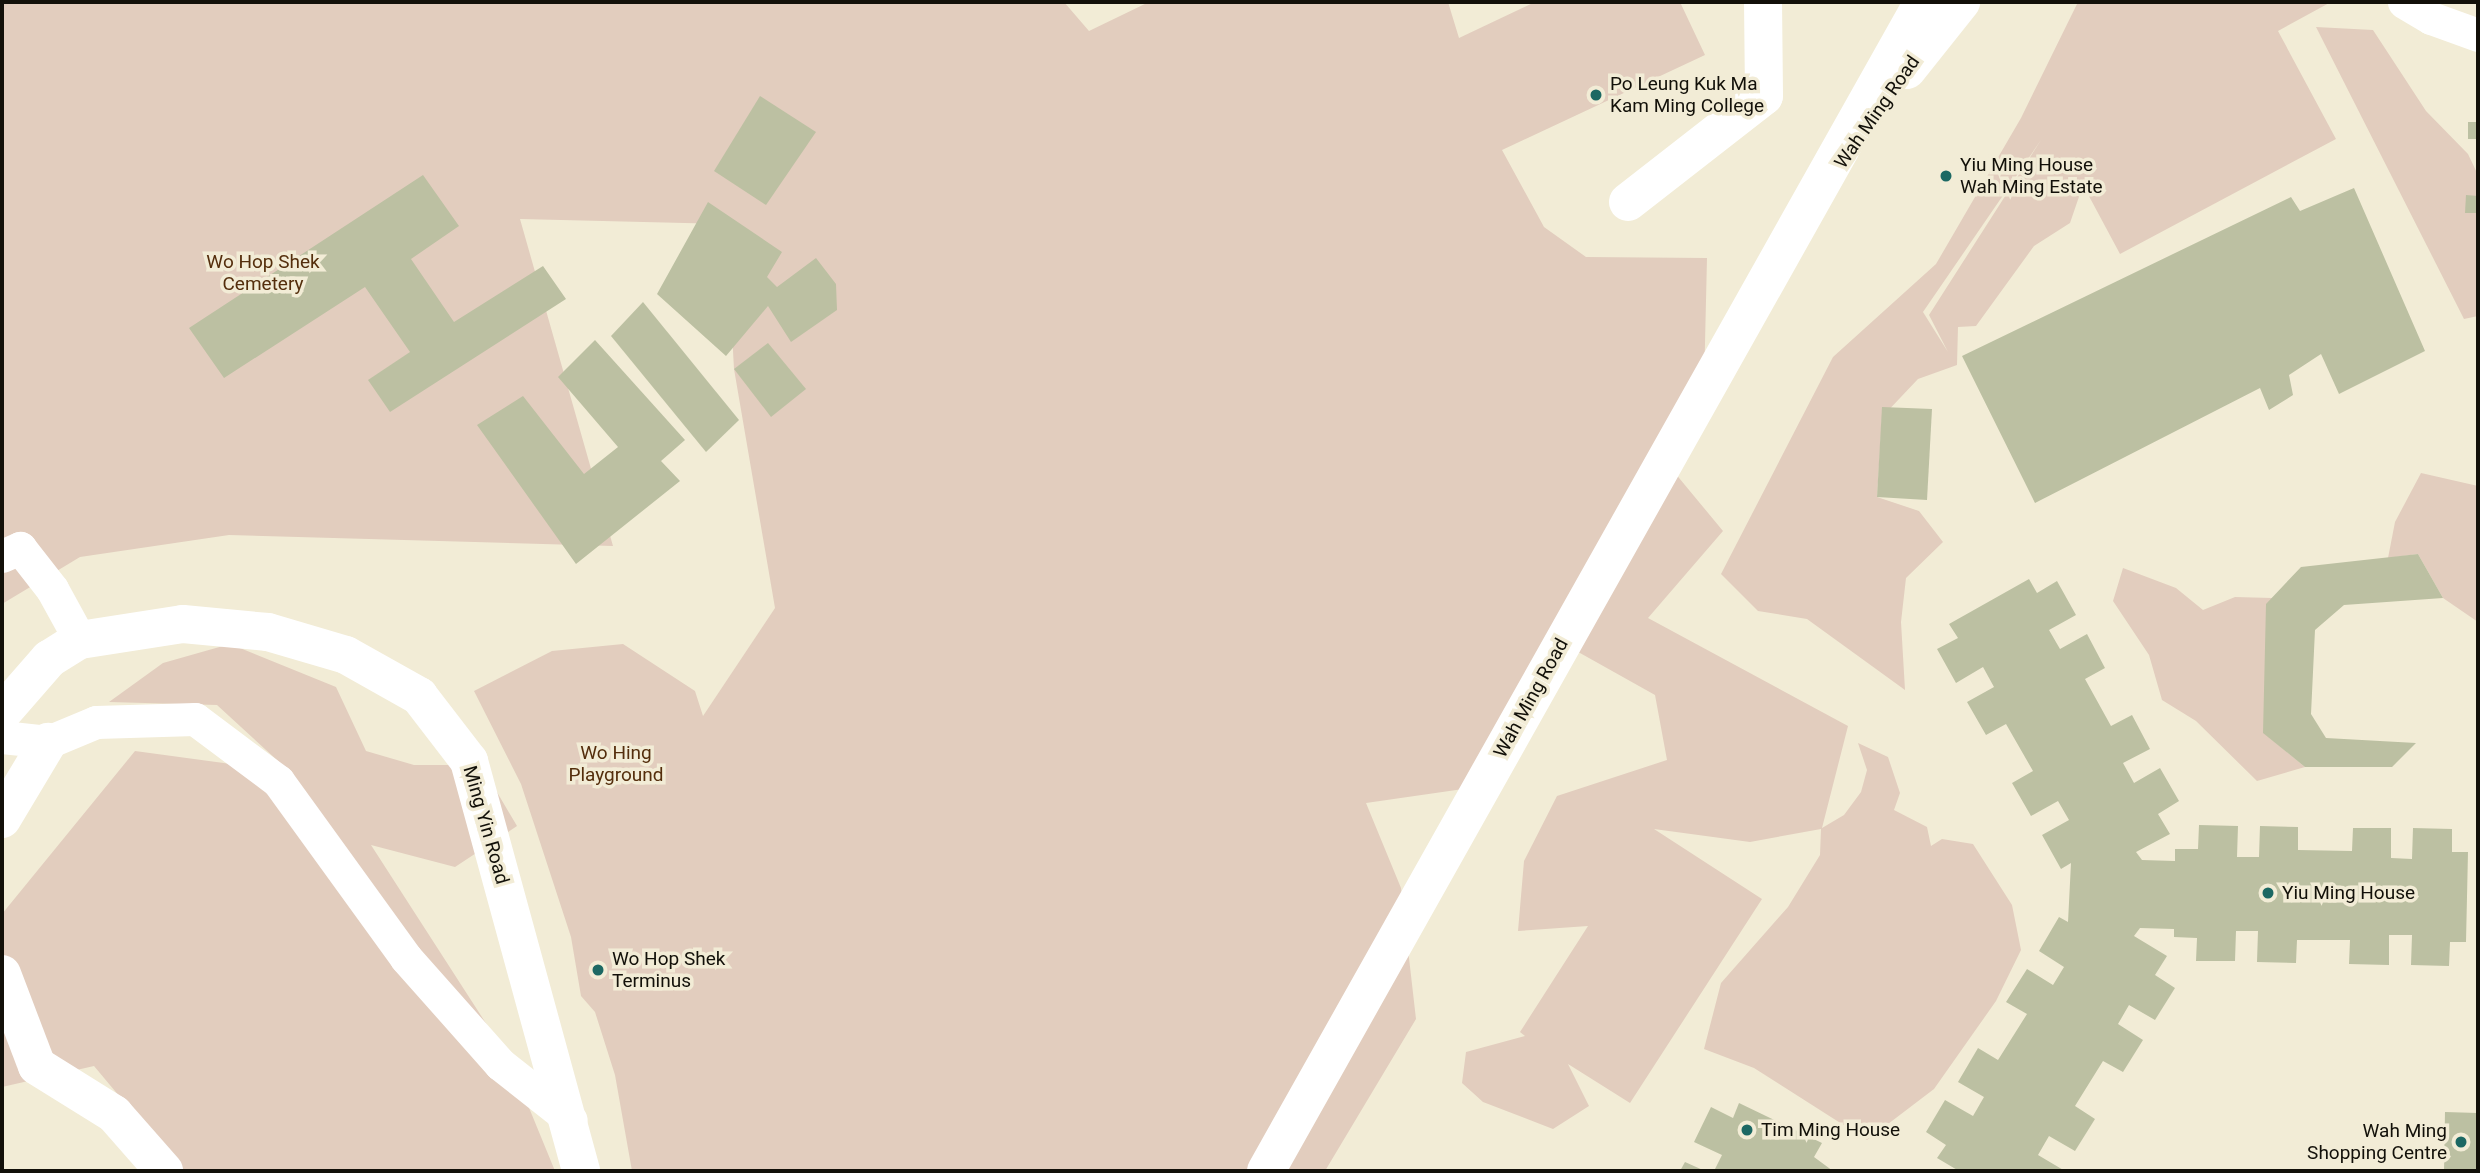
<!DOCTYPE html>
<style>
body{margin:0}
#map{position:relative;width:2480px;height:1173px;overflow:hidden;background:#f2ecd6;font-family:Roboto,sans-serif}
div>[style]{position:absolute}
.green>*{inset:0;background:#e2cdbe}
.building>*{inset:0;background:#bcc0a2}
.lane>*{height:33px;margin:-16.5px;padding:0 16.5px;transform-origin:16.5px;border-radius:16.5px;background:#fff}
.street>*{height:38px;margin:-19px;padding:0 19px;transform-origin:19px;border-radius:19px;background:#fff}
.secondary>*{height:38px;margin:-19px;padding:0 19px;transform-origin:19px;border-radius:19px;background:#fff}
.dots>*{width:19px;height:19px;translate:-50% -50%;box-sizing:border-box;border:4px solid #f2ecd6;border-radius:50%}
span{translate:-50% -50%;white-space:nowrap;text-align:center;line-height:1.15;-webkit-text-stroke:7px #f2ecd6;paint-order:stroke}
.poi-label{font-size:19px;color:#121009}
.left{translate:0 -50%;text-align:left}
.right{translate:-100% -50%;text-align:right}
.street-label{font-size:19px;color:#121009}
.park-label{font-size:19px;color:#542e0c}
.frame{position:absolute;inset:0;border:4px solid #121009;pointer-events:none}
</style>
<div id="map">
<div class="green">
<i style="clip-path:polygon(2px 2px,1064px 2px,1089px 31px,1149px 2px,1448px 2px,1459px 38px,1535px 2px,1680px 2px,1705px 55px,1502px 150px,1544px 227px,1586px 257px,1707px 258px,1704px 386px,1665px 461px,1723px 531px,1648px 618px,1848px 726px,1822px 828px,1844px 815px,1861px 792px,1867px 770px,1858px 743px,1888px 757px,1900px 793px,1894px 810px,1927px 827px,1931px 846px,1942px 839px,1973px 844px,2012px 905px,2021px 950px,1996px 1001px,1934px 1089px,1867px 1140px,1754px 1068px,1704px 1049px,1721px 983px,1788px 907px,1820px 855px,1821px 829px,1750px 842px,1654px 829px,1762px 899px,1630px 1103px,1568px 1064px,1589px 1106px,1553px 1129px,1483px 1102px,1462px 1083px,1466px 1052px,1525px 1036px,1520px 1032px,1588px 926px,1518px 931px,1524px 861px,1557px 796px,1667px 760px,1655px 695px,1555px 639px,1484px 786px,1366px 803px,1401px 888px,1416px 1019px,1325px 1171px,632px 1171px,615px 1075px,595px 1012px,581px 996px,571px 937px,521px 784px,474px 691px,552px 651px,623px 644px,695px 691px,703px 716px,775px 608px,734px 369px,726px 224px,520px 219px,613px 546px,229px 535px,80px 557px,2px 604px)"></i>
<i style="clip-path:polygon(evenodd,2078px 2px,2331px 2px,2278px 31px,2336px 139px,2120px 254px,2083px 185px,2070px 223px,2034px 246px,1976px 326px,1958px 327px,1957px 365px,1918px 379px,1882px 417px,1877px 497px,1919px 511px,1943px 542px,1906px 578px,1901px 622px,1905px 690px,1807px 619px,1758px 611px,1721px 574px,1833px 357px,1936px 264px,2021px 118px,2078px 2px,2041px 140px,1929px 315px,1948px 352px,1923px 312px,2041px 140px)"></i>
<i style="clip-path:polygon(2316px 27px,2373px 30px,2426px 111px,2468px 154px,2478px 175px,2478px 316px,2464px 319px)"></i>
<i style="clip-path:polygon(2421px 473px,2478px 486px,2478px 622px,2443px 598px,2418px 554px,2388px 558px,2395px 522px)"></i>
<i style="clip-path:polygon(2123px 568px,2176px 588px,2203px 610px,2235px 597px,2272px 598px,2264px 733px,2305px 767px,2257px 781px,2196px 721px,2162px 700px,2149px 655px,2113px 601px)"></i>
<i style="clip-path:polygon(230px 644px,336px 687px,366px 751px,414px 765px,481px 765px,517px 826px,455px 867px,371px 845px,509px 1059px,555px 1171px,182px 1171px,94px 1066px,2px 1087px,2px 914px,135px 751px,290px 772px,217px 705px,109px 702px,163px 663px)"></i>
</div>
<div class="building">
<i style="clip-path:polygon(760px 96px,816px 132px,766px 205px,714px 171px)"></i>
<i style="clip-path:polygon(2468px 122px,2478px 122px,2478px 139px,2468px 139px)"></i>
<i style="clip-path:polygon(423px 175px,459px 226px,411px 259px,454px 322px,543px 266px,566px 299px,390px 412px,368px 380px,410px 352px,365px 287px,224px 378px,189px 328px)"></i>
<i style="clip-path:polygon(2354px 188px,2425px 351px,2339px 394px,2321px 354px,2289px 375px,2293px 395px,2269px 410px,2260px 388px,2035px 503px,1962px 356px,2291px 197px,2300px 211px)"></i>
<i style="clip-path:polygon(2466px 195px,2478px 196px,2478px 213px,2465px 213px)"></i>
<i style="clip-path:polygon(708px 202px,782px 252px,767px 277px,777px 287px,816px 258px,836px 284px,837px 310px,791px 342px,768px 306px,726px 356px,657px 294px)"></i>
<i style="clip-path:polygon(643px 302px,739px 420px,706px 452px,611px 336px)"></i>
<i style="clip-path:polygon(595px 340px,685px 440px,661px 461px,680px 481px,576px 564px,477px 425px,523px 396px,584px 474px,618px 447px,558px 377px)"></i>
<i style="clip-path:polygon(768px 343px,806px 389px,771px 417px,734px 369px)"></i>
<i style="clip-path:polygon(1882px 407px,1932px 409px,1927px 500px,1877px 497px)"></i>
<i style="clip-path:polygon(2418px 554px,2443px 598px,2344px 605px,2315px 630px,2311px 714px,2326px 738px,2416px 743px,2392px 767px,2305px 767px,2263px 733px,2266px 604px,2301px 567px)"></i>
<i style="clip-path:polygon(2029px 579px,2037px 593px,2057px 581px,2076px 615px,2049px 630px,2060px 649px,2087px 634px,2105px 668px,2085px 679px,2111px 726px,2132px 715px,2150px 749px,2123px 763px,2134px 783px,2160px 768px,2179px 801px,2158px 814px,2170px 834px,2136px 852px,2142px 860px,2175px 861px,2175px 849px,2198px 849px,2199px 825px,2238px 826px,2237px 857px,2259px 857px,2260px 826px,2298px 827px,2298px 850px,2352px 851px,2353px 828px,2391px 828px,2391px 858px,2412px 859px,2413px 828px,2452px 829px,2452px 852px,2468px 852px,2466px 942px,2450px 942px,2449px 966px,2411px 965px,2412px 935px,2389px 935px,2389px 965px,2349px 964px,2350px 940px,2297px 940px,2296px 963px,2257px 962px,2258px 931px,2236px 931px,2235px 961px,2196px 961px,2197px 938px,2174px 937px,2174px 929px,2140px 928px,2134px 936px,2167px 956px,2155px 975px,2175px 988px,2155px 1020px,2129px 1005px,2118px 1024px,2143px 1040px,2123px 1072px,2103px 1061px,2075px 1106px,2095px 1119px,2075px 1151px,2049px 1136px,2038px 1155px,2065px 1171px,1959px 1171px,1937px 1158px,1946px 1145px,1926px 1132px,1945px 1100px,1973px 1116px,1984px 1097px,1958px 1082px,1978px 1048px,1998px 1060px,2027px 1014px,2006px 1002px,2027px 969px,2053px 985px,2064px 967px,2039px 951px,2059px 917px,2068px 922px,2071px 863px,2061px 869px,2042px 835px,2069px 820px,2058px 801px,2031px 816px,2012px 783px,2033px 771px,2006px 724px,1986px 735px,1967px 702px,1994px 687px,1983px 667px,1956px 683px,1937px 649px,1958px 638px,1949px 624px)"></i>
<i style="clip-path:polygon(1739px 1103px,1822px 1143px,1814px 1157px,1833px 1171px,1714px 1171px,1722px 1155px,1694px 1142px,1711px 1107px,1733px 1118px)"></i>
<i style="clip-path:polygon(2445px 1112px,2478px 1113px,2478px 1171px,2444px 1171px)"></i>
<i style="clip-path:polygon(1685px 1162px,1705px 1171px,1680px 1171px)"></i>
</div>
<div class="lane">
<i style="left:2404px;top:2px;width:31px;rotate:31deg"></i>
<i style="left:2431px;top:18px;width:50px;rotate:19.9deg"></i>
<i style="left:2px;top:556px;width:20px;rotate:-24deg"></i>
<i style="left:20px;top:548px;width:52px;rotate:52deg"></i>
<i style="left:52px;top:589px;width:58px;rotate:61.2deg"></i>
<i style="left:2px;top:737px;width:46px;rotate:6.2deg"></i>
<i style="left:48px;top:742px;width:52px;rotate:-22.6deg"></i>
<i style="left:96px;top:722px;width:99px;rotate:-1.7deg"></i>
<i style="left:195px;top:719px;width:104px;rotate:36.8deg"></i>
<i style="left:278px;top:781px;width:218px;rotate:54.1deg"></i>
<i style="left:406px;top:958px;width:142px;rotate:48.4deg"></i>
<i style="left:500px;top:1064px;width:90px;rotate:38.3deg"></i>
</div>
<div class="street">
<i style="left:1628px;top:202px;width:172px;rotate:-37.9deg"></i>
<i style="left:1764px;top:96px;width:94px;rotate:-90.6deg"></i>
<i style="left:2px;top:713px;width:72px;rotate:-49deg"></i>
<i style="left:49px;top:659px;width:36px;rotate:-32deg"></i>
<i style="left:80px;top:640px;width:104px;rotate:-8.8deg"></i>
<i style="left:183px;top:624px;width:85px;rotate:5.4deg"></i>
<i style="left:268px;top:632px;width:81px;rotate:16.4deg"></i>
<i style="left:346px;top:655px;width:84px;rotate:29.3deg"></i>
<i style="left:419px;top:696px;width:82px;rotate:52.4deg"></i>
<i style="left:469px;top:761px;width:425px;rotate:74.7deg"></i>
<i style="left:2px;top:819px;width:90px;rotate:-59.1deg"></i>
<i style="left:2px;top:974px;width:98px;rotate:69.2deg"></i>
<i style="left:37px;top:1066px;width:91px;rotate:31.9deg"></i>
<i style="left:114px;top:1114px;width:76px;rotate:48.7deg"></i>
</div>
<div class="secondary">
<i style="left:1907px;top:70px;width:87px;rotate:-51.5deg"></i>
<i style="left:1266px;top:1171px;width:1341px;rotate:-60.66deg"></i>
</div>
<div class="dots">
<i style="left:1596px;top:95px;background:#1c6863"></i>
<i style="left:1946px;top:176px;background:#1c6863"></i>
<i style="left:2268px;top:893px;background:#1c6863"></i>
<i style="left:598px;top:970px;background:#1c6863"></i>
<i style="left:1747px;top:1130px;background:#1c6863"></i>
<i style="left:2461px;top:1142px;background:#1c6863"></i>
</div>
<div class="poi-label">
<span class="left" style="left:1610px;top:95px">Po Leung Kuk Ma<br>Kam Ming College</span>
<span class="left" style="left:1960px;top:176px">Yiu Ming House<br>Wah Ming Estate</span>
<span class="left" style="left:2282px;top:893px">Yiu Ming House</span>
<span class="left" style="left:612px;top:970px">Wo Hop Shek<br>Terminus</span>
<span class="left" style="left:1761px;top:1130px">Tim Ming House</span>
<span class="right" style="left:2447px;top:1142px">Wah Ming<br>Shopping Centre</span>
</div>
<div class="street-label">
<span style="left:1877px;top:112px;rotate:-55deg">Wah Ming Road</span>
<span style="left:1531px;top:698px;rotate:-61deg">Wah Ming Road</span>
<span style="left:486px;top:825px;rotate:74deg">Ming Yin Road</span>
</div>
<div class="park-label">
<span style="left:263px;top:273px">Wo Hop Shek<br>Cemetery</span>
<span style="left:616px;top:764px">Wo Hing<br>Playground</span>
</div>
<div class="frame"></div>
</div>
